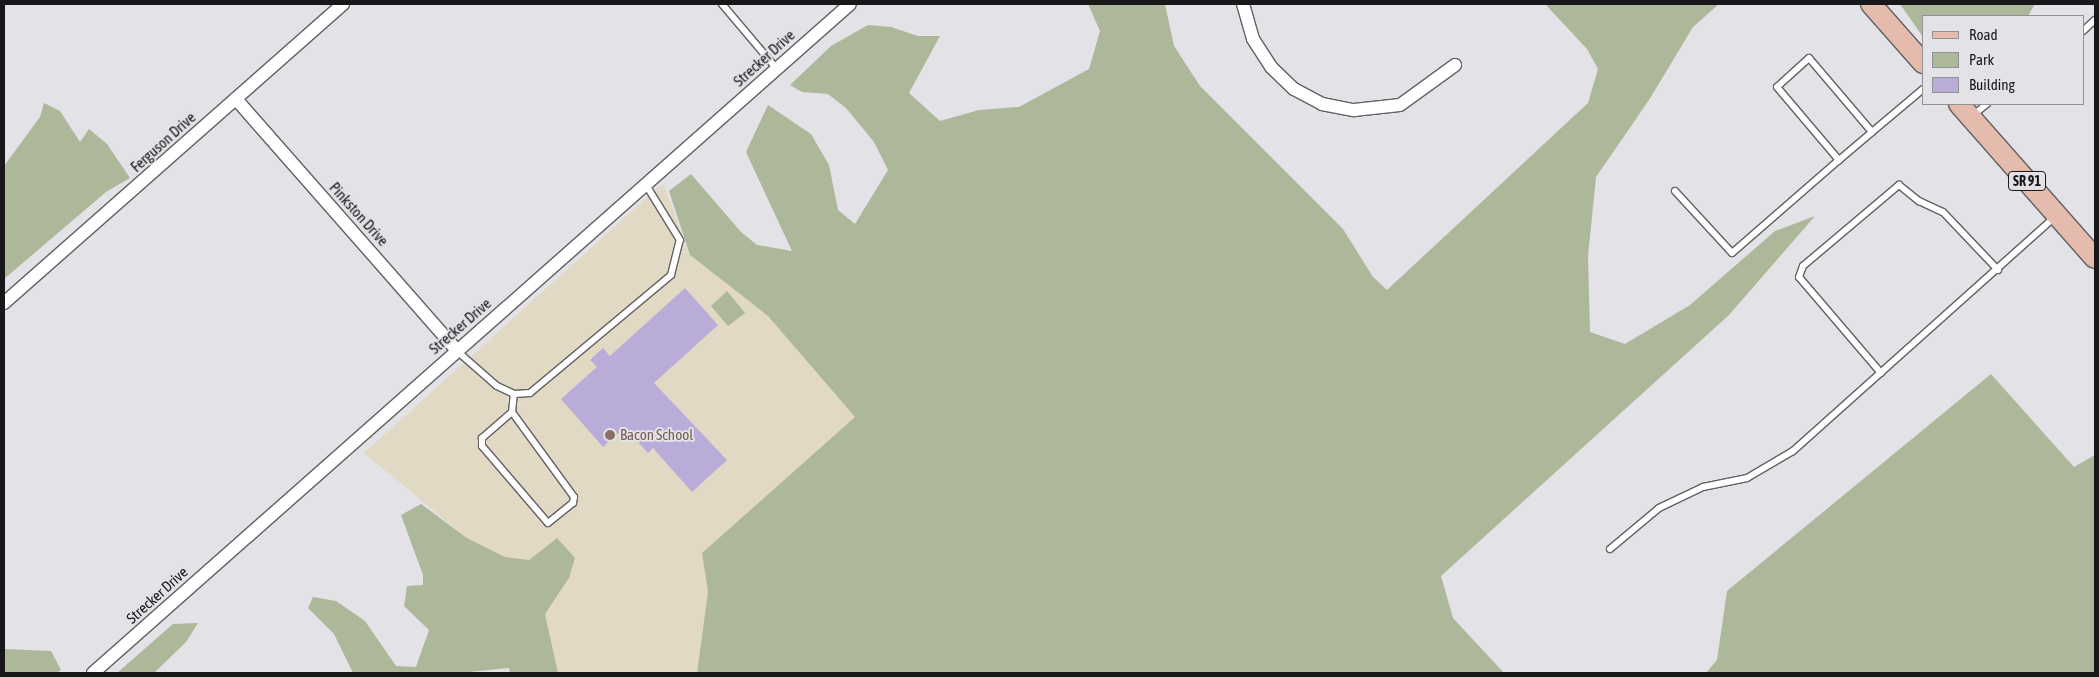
<!DOCTYPE html>
<style>
body{margin:0}
#map{position:relative;width:2099px;height:677px;overflow:hidden;background:#e3e2e6;font-family:"Asap Condensed",sans-serif}
div>[style]{position:absolute}
.education>*{inset:0;background:#e1d9c3}
.green>*{inset:0;background:#adb79a}
.building>*{inset:0;background:#b9acd8}
.roads{filter:drop-shadow(1px 0 #616164) drop-shadow(-1px 0 #616164) drop-shadow(0 1px #616164) drop-shadow(0 -1px #616164)}
.service>*{height:6px;margin:-3px;padding:0 3px;transform-origin:3px;border-radius:3px;background:#fff}
.minor>*{height:12px;margin:-6px;padding:0 6px;transform-origin:6px;border-radius:6px;background:#fff}
.primary>*{height:20px;margin:-10px;padding:0 10px;transform-origin:10px;border-radius:10px;background:#e5bbad}
.dots>*{width:14px;height:14px;translate:-50% -50%;box-sizing:border-box;border:2px solid #e3e2e6;border-radius:50%}
span{translate:-50% -50%;white-space:nowrap;text-align:center;line-height:1.15;-webkit-text-stroke:4px #e3e2e6;paint-order:stroke}
.shield-label span{padding:1px 4px;background:#e3e2e6;border:1px solid;border-radius:4px;-webkit-text-stroke-width:0}
.shield-label{font-size:14px;color:#181719;font-weight:700}
.street-label{font-size:15px;color:#181719}
.education-label{font-size:15px;color:#785e54}
.left{translate:0 -50%;text-align:left}
.frame{position:absolute;inset:0;border:5px solid #181719;pointer-events:none}
.legend{position:absolute;left:1922px;top:15px;width:162px;height:90px;box-sizing:border-box;background:#e3e2e6;border:1px solid #929194;margin:0;padding:6px 9px;list-style:none;font-size:15px;color:#181719}
.legend li{display:flex;align-items:center;gap:10px;height:25px}
.legend b{width:25px;border:1px solid #929194}
</style>
<div id="map">
<div class="education">
<i style="clip-path:polygon(663px 183px,690px 255px,768px 316px,855px 417px,702px 553px,708px 592px,697px 673px,558px 673px,545px 614px,569px 578px,575px 558px,557px 538px,529px 560px,505px 557px,467px 538px,364px 453px)"></i>
</div>
<div class="green">
<i style="clip-path:polygon(1088px 4px,1165px 4px,1174px 46px,1200px 86px,1343px 229px,1373px 277px,1387px 290px,1588px 103px,1598px 69px,1587px 49px,1545px 4px,1719px 4px,1693px 27px,1649px 100px,1596px 177px,1588px 256px,1590px 332px,1625px 344px,1690px 305px,1775px 231px,1815px 216px,1729px 315px,1441px 576px,1453px 618px,1504px 673px,697px 673px,708px 592px,702px 553px,855px 417px,768px 316px,690px 255px,669px 191px,691px 174px,741px 232px,757px 245px,792px 251px,746px 152px,768px 105px,811px 134px,829px 165px,838px 210px,855px 224px,888px 170px,874px 142px,846px 108px,828px 94px,802px 92px,790px 85px,831px 46px,868px 25px,891px 27px,918px 36px,940px 36px,909px 93px,940px 121px,979px 110px,1019px 107px,1089px 69px,1100px 31px)"></i>
<i style="clip-path:polygon(1900px 4px,2035px 4px,2028px 16px,1923px 16px,1923px 37px)"></i>
<i style="clip-path:polygon(44px 103px,60px 111px,80px 142px,89px 129px,107px 144px,130px 178px,106px 192px,4px 279px,4px 166px,40px 117px)"></i>
<i style="clip-path:polygon(727px 291px,745px 313px,728px 326px,711px 306px)"></i>
<i style="clip-path:polygon(1991px 374px,2074px 467px,2095px 455px,2095px 673px,1706px 673px,1717px 660px,1727px 591px)"></i>
<i style="clip-path:polygon(421px 504px,467px 538px,505px 557px,529px 560px,557px 538px,575px 558px,569px 578px,545px 614px,558px 673px,510px 673px,509px 668px,459px 673px,353px 673px,334px 634px,308px 608px,313px 597px,336px 601px,365px 621px,396px 666px,416px 667px,429px 630px,404px 606px,407px 586px,423px 585px,423px 575px,401px 515px)"></i>
<i style="clip-path:polygon(198px 623px,186px 642px,154px 673px,117px 673px,173px 624px)"></i>
<i style="clip-path:polygon(4px 649px,51px 651px,61px 670px,57px 673px,4px 673px)"></i>
</div>
<div class="building">
<i style="clip-path:polygon(685px 288px,718px 325px,654px 383px,727px 460px,692px 492px,653px 448px,648px 453px,625px 427px,603px 447px,561px 399px,597px 367px,590px 360px,603px 348px,610px 356px)"></i>
</div>
<div class="roads">
<div class="service">
<i style="left:722px;top:4px;width:85px;rotate:49.8deg"></i>
<i style="left:2083px;top:31px;width:16px;rotate:-43deg"></i>
<i style="left:1972px;top:116px;width:19px;rotate:-39deg"></i>
<i style="left:1872px;top:132px;width:97px;rotate:-130.4deg"></i>
<i style="left:1809px;top:58px;width:43px;rotate:137.8deg"></i>
<i style="left:1777px;top:87px;width:96px;rotate:49.7deg"></i>
<i style="left:1839px;top:160px;width:43px;rotate:-40.3deg"></i>
<i style="left:1872px;top:132px;width:67px;rotate:-40.1deg"></i>
<i style="left:1675px;top:191px;width:84px;rotate:47.4deg"></i>
<i style="left:1732px;top:253px;width:142px;rotate:-41deg"></i>
<i style="left:457px;top:351px;width:53px;rotate:41.2deg"></i>
<i style="left:497px;top:386px;width:19px;rotate:25deg"></i>
<i style="left:514px;top:394px;width:16px;rotate:-4deg"></i>
<i style="left:530px;top:393px;width:184px;rotate:-39.9deg"></i>
<i style="left:671px;top:275px;width:36px;rotate:-76deg"></i>
<i style="left:680px;top:240px;width:65px;rotate:-121.7deg"></i>
<i style="left:1881px;top:373px;width:126px;rotate:-130.5deg"></i>
<i style="left:1799px;top:277px;width:12px;rotate:-70deg"></i>
<i style="left:1803px;top:266px;width:126px;rotate:-40.2deg"></i>
<i style="left:1899px;top:185px;width:26px;rotate:39deg"></i>
<i style="left:1919px;top:201px;width:26px;rotate:25deg"></i>
<i style="left:1943px;top:212px;width:80px;rotate:46.5deg"></i>
<i style="left:512px;top:412px;width:40px;rotate:139deg"></i>
<i style="left:482px;top:438px;width:8px;rotate:90deg"></i>
<i style="left:482px;top:446px;width:101px;rotate:49.4deg"></i>
<i style="left:548px;top:523px;width:32px;rotate:-39deg"></i>
<i style="left:573px;top:503px;width:6px;rotate:-81deg"></i>
<i style="left:574px;top:497px;width:105px;rotate:-126.1deg"></i>
<i style="left:512px;top:412px;width:18px;rotate:-84deg"></i>
<i style="left:1610px;top:549px;width:64px;rotate:-39.9deg"></i>
<i style="left:1659px;top:508px;width:49px;rotate:-25.5deg"></i>
<i style="left:1703px;top:487px;width:45px;rotate:-11.6deg"></i>
<i style="left:1747px;top:478px;width:53px;rotate:-30.4deg"></i>
<i style="left:1793px;top:451px;width:353px;rotate:-41.8deg"></i>
</div>
<div class="minor">
<i style="left:1243px;top:4px;width:36px;rotate:74deg"></i>
<i style="left:1253px;top:39px;width:33px;rotate:57deg"></i>
<i style="left:1271px;top:67px;width:32px;rotate:44deg"></i>
<i style="left:1294px;top:89px;width:32px;rotate:28deg"></i>
<i style="left:1322px;top:104px;width:33px;rotate:11deg"></i>
<i style="left:1354px;top:110px;width:46px;rotate:-6.2deg"></i>
<i style="left:1400px;top:105px;width:68px;rotate:-36deg"></i>
<i style="left:236px;top:99px;width:335px;rotate:48.7deg"></i>
<i style="left:4px;top:303px;width:452px;rotate:-41.4deg"></i>
<i style="left:93px;top:673px;width:1010px;rotate:-41.47deg"></i>
</div>
<div class="primary">
<i style="left:1871px;top:4px;width:79px;rotate:48.6deg"></i>
<i style="left:1959px;top:104px;width:205px;rotate:48.6deg"></i>
</div>
</div>
<div class="dots">
<i style="left:610px;top:435px;background:#8d6e63"></i>
</div>
<div class="shield-label">
<span style="left:2027px;top:181px">SR 91</span>
</div>
<div class="street-label">
<span style="left:764px;top:58px;rotate:-42deg">Strecker Drive</span>
<span style="left:163px;top:142px;rotate:-42deg">Ferguson Drive</span>
<span style="left:359px;top:214px;rotate:48deg">Pinkston Drive</span>
<span style="left:460px;top:326px;rotate:-41deg">Strecker Drive</span>
<span style="left:157px;top:595px;rotate:-42deg">Strecker Drive</span>
</div>
<div class="education-label">
<span class="left" style="left:620px;top:435px">Bacon School</span>
</div>
<div class="frame"></div>
<ul class="legend">
<li><b style="height:6px;background:#e5bbad"></b>Road</li>
<li><b style="height:14px;background:#adb79a"></b>Park</li>
<li><b style="height:14px;background:#b9acd8"></b>Building</li>
</ul>
</div>
